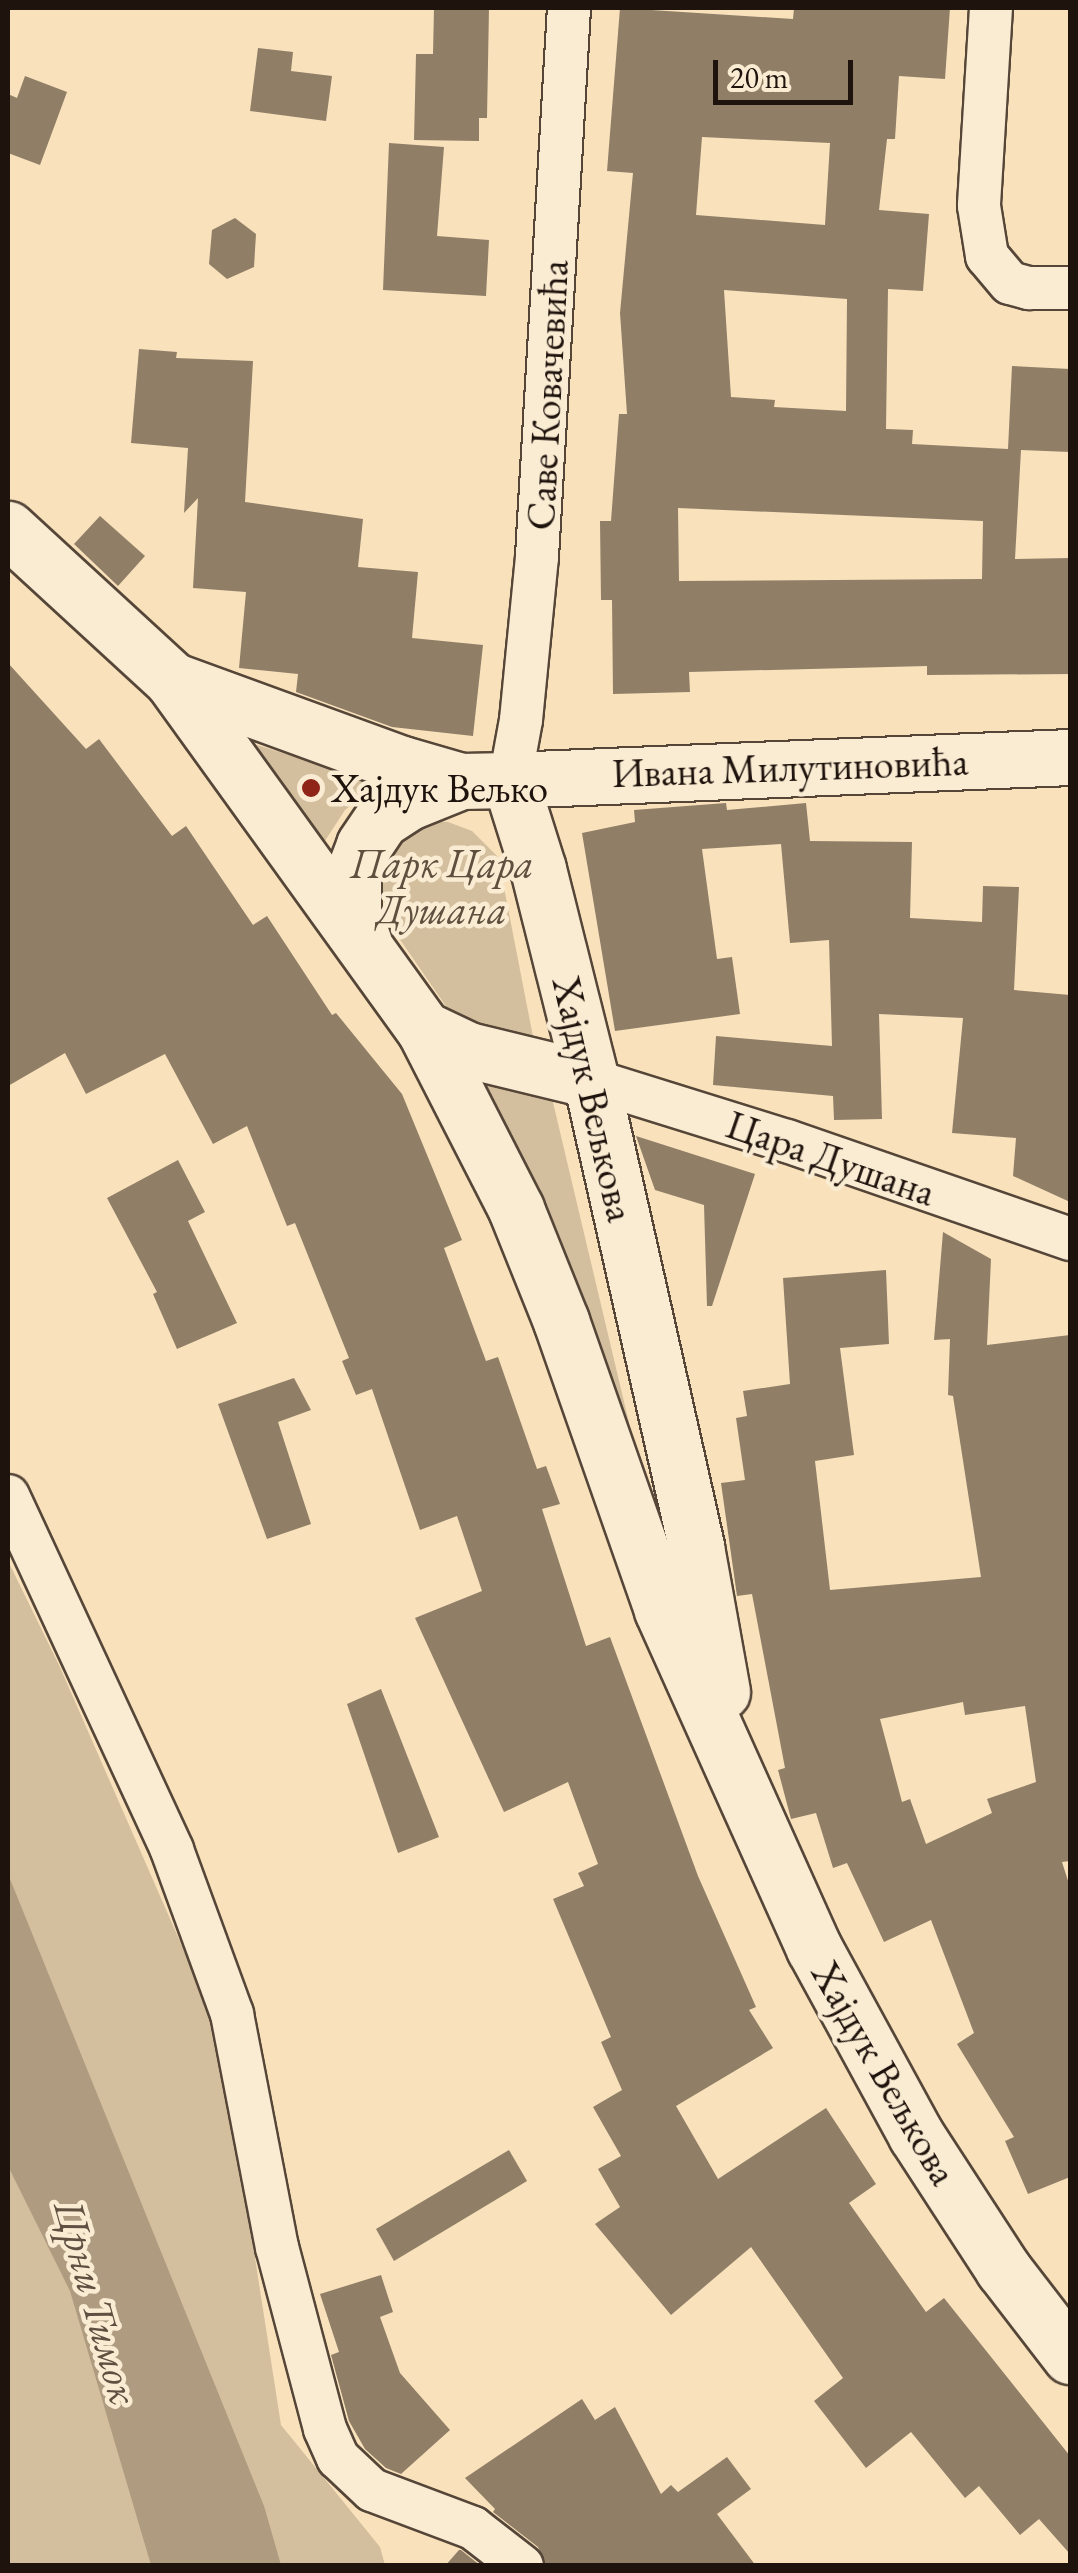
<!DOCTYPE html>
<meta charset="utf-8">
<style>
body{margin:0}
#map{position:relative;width:1078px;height:2573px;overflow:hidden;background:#f8e1bb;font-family:"EB Garamond",serif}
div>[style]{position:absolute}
.green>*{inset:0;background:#d3be9d}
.water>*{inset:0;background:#ae9b80}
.building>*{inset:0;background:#907e67}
.roads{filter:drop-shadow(2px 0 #554638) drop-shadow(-2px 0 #554638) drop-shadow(0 2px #554638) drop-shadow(0 -2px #554638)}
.minor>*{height:42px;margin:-21px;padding:0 21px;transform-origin:21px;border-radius:21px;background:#faecd3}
.tertiary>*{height:55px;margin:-27.5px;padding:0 27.5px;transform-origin:27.5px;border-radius:27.5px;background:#faecd3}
.dots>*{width:28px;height:28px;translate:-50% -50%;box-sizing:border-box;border:5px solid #faecd3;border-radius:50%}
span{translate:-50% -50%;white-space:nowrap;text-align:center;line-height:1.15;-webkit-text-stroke:9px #faecd3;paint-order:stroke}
.street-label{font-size:40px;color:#1f130d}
.poi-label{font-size:40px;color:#1f130d}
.left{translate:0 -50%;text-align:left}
.park-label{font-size:40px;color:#5e4f3f;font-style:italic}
.water-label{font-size:42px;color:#5f5041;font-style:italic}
.frame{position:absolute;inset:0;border:10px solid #1f130d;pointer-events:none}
.scale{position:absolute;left:713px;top:60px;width:140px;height:45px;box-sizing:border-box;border:5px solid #1f130d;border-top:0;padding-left:12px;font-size:30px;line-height:35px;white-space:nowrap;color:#1f130d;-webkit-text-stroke:8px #faecd3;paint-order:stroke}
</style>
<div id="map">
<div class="green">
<i style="clip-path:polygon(257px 745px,379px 783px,345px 810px,321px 847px,252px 753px)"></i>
<i style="clip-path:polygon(427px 821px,448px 822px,472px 831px,498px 857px,535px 1047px,452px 1015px,390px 925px,382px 892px,385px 863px,395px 837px)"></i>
<i style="clip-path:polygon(478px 1074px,551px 1094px,639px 1465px)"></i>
<i style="clip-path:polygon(8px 1561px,59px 1665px,220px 2033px,281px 2425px,380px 2547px,385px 2565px,8px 2565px)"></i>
</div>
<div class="water">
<i style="clip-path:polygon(8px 1874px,264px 2506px,281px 2565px,151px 2565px,70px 2291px,8px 2166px)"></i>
</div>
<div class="building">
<i style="clip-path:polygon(434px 8px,489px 8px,487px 118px,479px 118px,479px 141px,414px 140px,416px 54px,433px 54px)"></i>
<i style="clip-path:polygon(evenodd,620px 8px,793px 19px,794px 8px,950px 8px,945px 79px,899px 76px,895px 139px,887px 139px,879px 210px,929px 214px,923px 291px,888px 289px,886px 429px,913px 430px,912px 444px,1008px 449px,1012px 366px,1070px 369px,1070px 452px,1021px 450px,1015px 559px,1070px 558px,1070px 674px,927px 675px,927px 666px,689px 672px,690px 692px,613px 694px,612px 600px,601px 600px,600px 521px,611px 521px,619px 414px,627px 414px,620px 313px,633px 173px,607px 171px,620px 8px,702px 137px,830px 143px,825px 225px,696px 215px,702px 137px,620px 8px,724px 290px,847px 299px,846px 411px,774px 407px,775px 400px,731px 397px,724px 290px,620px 8px,678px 508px,983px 521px,982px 579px,679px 581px,678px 508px)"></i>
<i style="clip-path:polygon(258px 48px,293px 52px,291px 71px,332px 76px,326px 121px,250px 111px)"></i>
<i style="clip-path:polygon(25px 76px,67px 92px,40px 165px,8px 153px,8px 94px,17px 98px)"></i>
<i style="clip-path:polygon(389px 143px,444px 147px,437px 236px,489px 240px,486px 296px,383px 290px)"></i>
<i style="clip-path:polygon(235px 218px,256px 234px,254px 267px,227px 279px,209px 264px,212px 230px)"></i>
<i style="clip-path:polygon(139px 349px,177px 352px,176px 358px,253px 361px,245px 502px,363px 519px,358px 567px,418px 572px,412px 638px,483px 645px,473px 736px,392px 727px,296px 692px,298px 674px,239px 668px,246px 592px,193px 588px,198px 498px,184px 513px,188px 448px,131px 443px)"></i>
<i style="clip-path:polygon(100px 516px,145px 556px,118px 586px,74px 544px)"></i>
<i style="clip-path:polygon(8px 663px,86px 749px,99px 739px,172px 836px,186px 826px,253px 925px,267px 916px,332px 1015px,336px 1013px,402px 1094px,462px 1240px,444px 1248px,486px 1361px,498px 1357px,537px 1469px,546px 1466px,560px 1504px,542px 1509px,586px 1646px,610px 1637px,698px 1876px,756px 2007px,749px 2010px,773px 2048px,676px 2106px,718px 2179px,826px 2108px,876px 2184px,849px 2203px,926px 2312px,944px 2298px,1070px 2456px,1070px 2554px,1039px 2519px,1020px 2535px,979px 2486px,965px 2498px,911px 2432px,866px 2468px,814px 2401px,843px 2378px,751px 2247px,671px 2315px,595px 2224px,620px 2207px,598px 2169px,621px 2156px,593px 2107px,622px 2090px,601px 2042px,611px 2037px,553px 1899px,584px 1886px,578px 1873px,598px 1864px,568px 1782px,504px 1812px,415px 1618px,482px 1591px,457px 1516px,420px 1530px,372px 1389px,356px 1395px,342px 1361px,349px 1358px,295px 1223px,287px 1226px,247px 1126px,213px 1144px,165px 1054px,86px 1094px,65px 1053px,8px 1086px)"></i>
<i style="clip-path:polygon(726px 803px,727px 810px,806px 803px,810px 841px,912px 842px,910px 918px,982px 922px,983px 886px,1019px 887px,1014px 990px,1070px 995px,1070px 1202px,1013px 1176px,1016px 1138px,952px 1133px,963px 1018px,879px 1014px,882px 1119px,834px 1120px,833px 1096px,713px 1085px,716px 1036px,832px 1046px,829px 940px,790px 943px,781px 844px,702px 849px,717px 959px,732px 957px,740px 1014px,615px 1031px,582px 833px,635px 822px,634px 810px)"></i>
<i style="clip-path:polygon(636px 1136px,755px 1174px,712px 1306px,707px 1306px,704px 1205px,655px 1190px)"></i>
<i style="clip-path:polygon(178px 1160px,205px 1212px,188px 1221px,237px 1323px,177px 1349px,153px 1294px,157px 1292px,107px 1198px)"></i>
<i style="clip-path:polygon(evenodd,943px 1232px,991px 1259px,987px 1345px,1070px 1335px,1070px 1861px,1062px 1862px,1070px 1887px,1070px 2177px,1028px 2194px,1005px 2141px,1014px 2137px,957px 2044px,974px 2033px,931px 1920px,884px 1942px,847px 1863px,833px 1868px,816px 1813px,791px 1819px,778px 1770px,785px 1768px,752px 1594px,737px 1596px,721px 1483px,745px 1480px,736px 1418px,747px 1416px,743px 1391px,790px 1384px,783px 1278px,886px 1270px,889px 1344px,840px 1348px,854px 1455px,815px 1461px,830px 1590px,981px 1577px,953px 1396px,948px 1395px,950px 1339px,934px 1340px,943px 1232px,963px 1702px,965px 1715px,1025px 1706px,1036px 1782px,987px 1799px,992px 1813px,926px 1844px,910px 1799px,902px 1802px,880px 1719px,963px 1702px)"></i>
<i style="clip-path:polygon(294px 1378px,311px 1410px,278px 1422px,311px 1524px,267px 1539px,218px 1404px)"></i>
<i style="clip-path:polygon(381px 1689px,439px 1837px,398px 1853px,347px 1704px)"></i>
<i style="clip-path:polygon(509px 2150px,527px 2181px,394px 2261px,376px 2229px)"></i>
<i style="clip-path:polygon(381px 2275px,393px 2312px,380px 2317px,400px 2373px,450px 2430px,401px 2474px,386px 2468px,365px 2449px,349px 2421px,331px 2355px,339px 2352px,320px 2294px)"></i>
<i style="clip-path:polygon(582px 2399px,595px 2420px,615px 2407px,661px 2494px,671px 2485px,678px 2492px,727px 2457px,751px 2489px,717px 2514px,756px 2566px,546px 2566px,538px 2547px,493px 2512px,495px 2509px,465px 2478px)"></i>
<i style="clip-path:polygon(459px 2550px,461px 2550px,481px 2566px,445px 2566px)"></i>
</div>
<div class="roads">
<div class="minor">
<i style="left:991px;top:8px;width:198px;rotate:93.5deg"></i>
<i style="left:979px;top:206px;width:51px;rotate:80.9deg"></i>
<i style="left:987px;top:256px;width:35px;rotate:50deg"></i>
<i style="left:1010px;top:283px;width:20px;rotate:15deg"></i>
<i style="left:1029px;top:288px;width:41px"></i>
<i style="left:510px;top:780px;width:61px;rotate:-79.6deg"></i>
<i style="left:521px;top:720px;width:165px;rotate:-84.4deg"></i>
<i style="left:537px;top:556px;width:549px;rotate:-86.66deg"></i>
<i style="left:591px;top:1080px;width:205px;rotate:17.3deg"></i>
<i style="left:787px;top:1141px;width:299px;rotate:19.1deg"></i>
<i style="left:8px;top:1496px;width:390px;rotate:65.1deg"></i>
<i style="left:172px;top:1850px;width:175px;rotate:69.9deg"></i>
<i style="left:232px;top:2014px;width:237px;rotate:79.1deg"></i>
<i style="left:277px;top:2247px;width:188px;rotate:75.2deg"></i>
<i style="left:325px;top:2429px;width:32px;rotate:66deg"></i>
<i style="left:338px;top:2458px;width:47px;rotate:43.3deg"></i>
<i style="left:372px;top:2490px;width:108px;rotate:20.6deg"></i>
<i style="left:473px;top:2528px;width:62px;rotate:37.8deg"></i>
</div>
<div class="tertiary">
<i style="left:8px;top:529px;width:223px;rotate:42.6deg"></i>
<i style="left:172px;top:680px;width:430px;rotate:54.2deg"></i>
<i style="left:424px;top:1029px;width:202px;rotate:62.9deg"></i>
<i style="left:516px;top:1209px;width:121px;rotate:68.1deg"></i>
<i style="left:561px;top:1321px;width:306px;rotate:70.7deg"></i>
<i style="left:662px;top:1610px;width:371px;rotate:65.8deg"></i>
<i style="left:814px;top:1948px;width:213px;rotate:61.4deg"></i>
<i style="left:916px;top:2135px;width:160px;rotate:57deg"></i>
<i style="left:1003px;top:2269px;width:110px;rotate:52.4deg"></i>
<i style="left:172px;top:680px;width:245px;rotate:20.1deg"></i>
<i style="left:402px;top:764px;width:61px;rotate:16.1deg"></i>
<i style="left:461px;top:781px;width:49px;rotate:-1.2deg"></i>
<i style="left:510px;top:780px;width:93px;rotate:72.5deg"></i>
<i style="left:538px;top:869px;width:218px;rotate:75.9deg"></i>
<i style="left:591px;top:1080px;width:479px;rotate:77.3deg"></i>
<i style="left:696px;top:1547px;width:147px;rotate:79.8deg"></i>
<i style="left:510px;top:780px;width:560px;rotate:-2.35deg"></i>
<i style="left:364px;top:943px;width:33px;rotate:-110deg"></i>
<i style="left:353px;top:912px;width:38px;rotate:-90deg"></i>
<i style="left:353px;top:874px;width:31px;rotate:-69deg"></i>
<i style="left:364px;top:845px;width:30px;rotate:-56deg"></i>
<i style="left:381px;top:820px;width:33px;rotate:-33deg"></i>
<i style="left:409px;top:802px;width:56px;rotate:-22deg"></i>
<i style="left:424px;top:1029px;width:49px;rotate:25.5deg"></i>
<i style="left:468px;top:1050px;width:127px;rotate:13.7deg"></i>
</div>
</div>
<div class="dots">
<i style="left:311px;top:788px;background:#8f2418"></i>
</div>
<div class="street-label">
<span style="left:547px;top:395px;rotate:-87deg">Саве Ковачевића</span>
<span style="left:790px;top:767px;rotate:-2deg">Ивана Милутиновића</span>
<span style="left:594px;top:1099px;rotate:77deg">Хајдук Вељкова</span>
<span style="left:831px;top:1158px;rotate:19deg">Цара Душана</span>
<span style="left:885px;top:2073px;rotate:60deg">Хајдук Вељкова</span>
</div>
<div class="poi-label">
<span class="left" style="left:331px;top:788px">Хајдук Вељко</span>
</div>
<div class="park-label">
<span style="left:442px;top:886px">Парк Цара<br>Душана</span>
</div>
<div class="water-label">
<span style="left:96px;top:2302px;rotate:74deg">Црни Тимок</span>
</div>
<div class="frame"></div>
<div class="scale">20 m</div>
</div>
